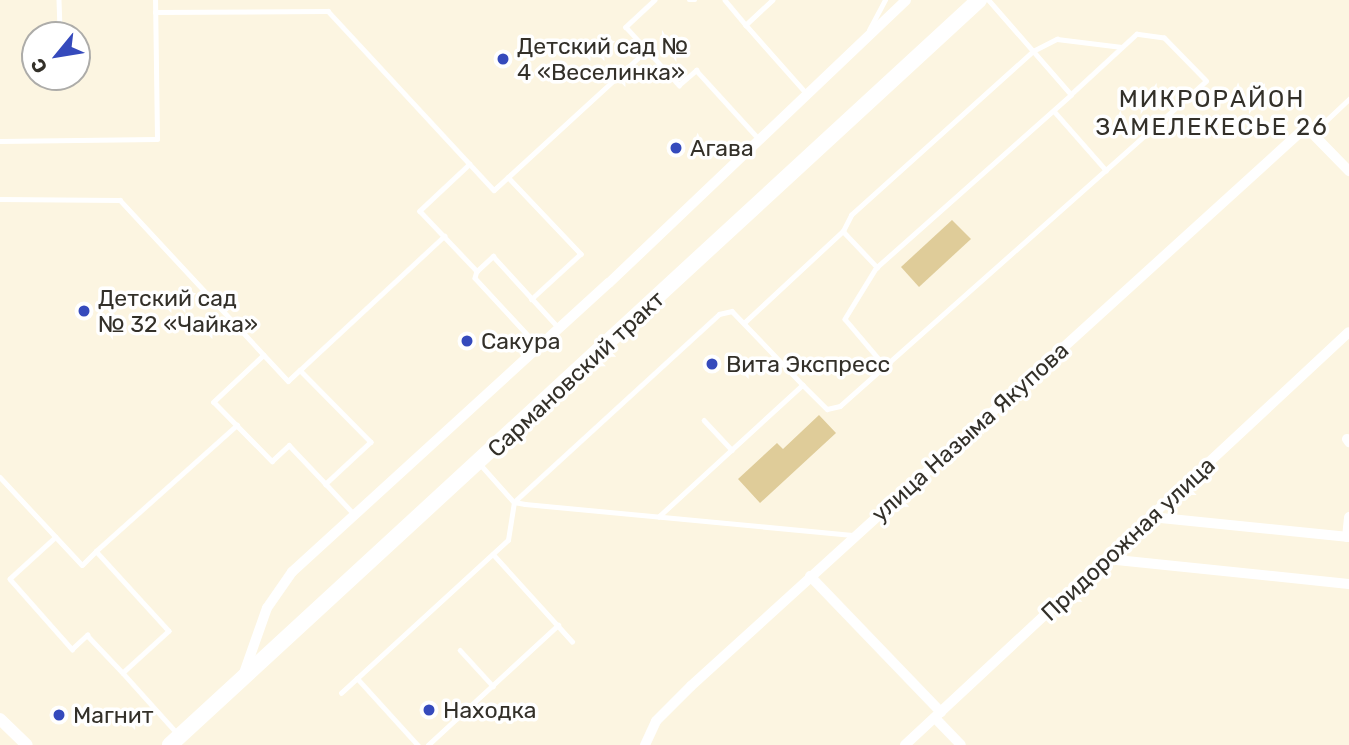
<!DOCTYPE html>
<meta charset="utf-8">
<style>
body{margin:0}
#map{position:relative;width:1349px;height:745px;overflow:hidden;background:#fcf5e1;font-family:Rubik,sans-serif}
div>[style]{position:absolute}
.green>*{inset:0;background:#dfcc99}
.service>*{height:4.5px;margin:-2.25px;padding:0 2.25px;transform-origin:2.25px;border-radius:2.25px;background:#fff}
.minor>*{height:10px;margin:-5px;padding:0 5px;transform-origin:5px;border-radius:5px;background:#fff}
.tertiary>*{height:12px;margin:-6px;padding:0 6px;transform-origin:6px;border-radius:6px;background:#fff}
.primary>*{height:16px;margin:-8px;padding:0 8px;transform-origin:8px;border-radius:8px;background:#fff}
.dots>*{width:19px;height:19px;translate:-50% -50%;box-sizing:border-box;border:4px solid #fff;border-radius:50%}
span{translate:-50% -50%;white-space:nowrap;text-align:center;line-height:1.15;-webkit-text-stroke:7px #fff;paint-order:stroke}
.poi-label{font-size:23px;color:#333029}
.left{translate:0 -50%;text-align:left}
.street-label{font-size:23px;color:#333029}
.neighbourhood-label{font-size:24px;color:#333029;letter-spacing:2px}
.north{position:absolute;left:21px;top:21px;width:70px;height:70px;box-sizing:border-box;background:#fff;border:2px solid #adaca9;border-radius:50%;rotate:240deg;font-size:19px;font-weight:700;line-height:28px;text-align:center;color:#333029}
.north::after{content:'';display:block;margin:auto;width:24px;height:32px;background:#354abc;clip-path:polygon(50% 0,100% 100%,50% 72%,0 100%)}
</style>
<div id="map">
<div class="green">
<i style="clip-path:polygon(952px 220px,971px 239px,919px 287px,901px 267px)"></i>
<i style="clip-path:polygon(819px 415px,836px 433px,760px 503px,738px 479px,777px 443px,783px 449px)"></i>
</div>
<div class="service">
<i style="left:59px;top:0;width:35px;rotate:88deg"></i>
<i style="left:655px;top:0;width:40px;rotate:137deg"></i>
<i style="left:626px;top:27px;width:79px;rotate:47.6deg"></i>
<i style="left:679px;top:85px;width:23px;rotate:-41deg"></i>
<i style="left:696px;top:70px;width:92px;rotate:47.6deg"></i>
<i style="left:689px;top:0;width:6px"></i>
<i style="left:725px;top:0;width:33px;rotate:50deg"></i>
<i style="left:773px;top:0;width:37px;rotate:137deg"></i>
<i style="left:746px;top:25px;width:92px;rotate:48.5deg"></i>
<i style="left:155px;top:12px;width:173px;rotate:-0.3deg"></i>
<i style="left:328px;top:11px;width:244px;rotate:47.2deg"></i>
<i style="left:494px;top:190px;width:207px;rotate:-42.5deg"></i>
<i style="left:869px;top:30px;width:34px;rotate:-62deg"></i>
<i style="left:1054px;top:111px;width:79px;rotate:48.6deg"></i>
<i style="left:1313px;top:133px;width:50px;rotate:-43.4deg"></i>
<i style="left:0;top:141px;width:157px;rotate:-0.7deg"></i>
<i style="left:157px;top:139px;width:139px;rotate:-90.8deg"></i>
<i style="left:470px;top:164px;width:69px;rotate:136.8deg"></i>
<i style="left:420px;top:211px;width:83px;rotate:46.5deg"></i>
<i style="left:477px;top:271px;width:22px;rotate:-43deg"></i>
<i style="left:493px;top:256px;width:96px;rotate:47.5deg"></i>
<i style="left:508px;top:177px;width:106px;rotate:46.5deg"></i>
<i style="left:581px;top:254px;width:67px;rotate:137.4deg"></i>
<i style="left:0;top:199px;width:120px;rotate:0.5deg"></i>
<i style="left:120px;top:200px;width:247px;rotate:47.1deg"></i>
<i style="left:288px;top:381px;width:16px;rotate:-43deg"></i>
<i style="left:300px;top:370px;width:101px;rotate:45.4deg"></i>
<i style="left:371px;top:442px;width:62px;rotate:137deg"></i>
<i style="left:326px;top:484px;width:41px;rotate:47deg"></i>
<i style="left:843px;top:231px;width:18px;rotate:-63deg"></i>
<i style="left:851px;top:215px;width:245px;rotate:-42deg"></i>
<i style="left:1033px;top:51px;width:27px;rotate:-27deg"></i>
<i style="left:1057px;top:39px;width:65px;rotate:7deg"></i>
<i style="left:877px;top:267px;width:61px;rotate:121.6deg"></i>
<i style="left:845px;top:319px;width:62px;rotate:49.6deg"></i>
<i style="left:477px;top:271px;width:7px;rotate:106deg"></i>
<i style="left:475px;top:278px;width:93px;rotate:47.2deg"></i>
<i style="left:745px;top:322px;width:134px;rotate:-42.9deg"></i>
<i style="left:843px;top:231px;width:50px;rotate:46.6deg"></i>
<i style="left:877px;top:267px;width:259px;rotate:-41.6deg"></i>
<i style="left:264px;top:355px;width:69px;rotate:136.8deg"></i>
<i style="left:214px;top:402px;width:83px;rotate:45.5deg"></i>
<i style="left:272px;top:461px;width:23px;rotate:-43deg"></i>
<i style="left:289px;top:445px;width:54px;rotate:46.5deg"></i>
<i style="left:300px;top:370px;width:197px;rotate:-42.9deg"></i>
<i style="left:803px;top:385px;width:34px;rotate:45deg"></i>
<i style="left:827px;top:409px;width:13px;rotate:-13deg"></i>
<i style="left:840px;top:406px;width:489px;rotate:-41.6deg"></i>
<i style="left:1206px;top:81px;width:60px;rotate:-134.3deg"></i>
<i style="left:1164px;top:38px;width:27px;rotate:-172deg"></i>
<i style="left:1137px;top:34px;width:90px;rotate:137.3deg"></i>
<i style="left:1071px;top:95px;width:126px;rotate:-131.1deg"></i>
<i style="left:704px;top:420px;width:41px;rotate:47deg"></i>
<i style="left:480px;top:464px;width:51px;rotate:48.2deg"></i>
<i style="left:514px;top:502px;width:11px;rotate:10deg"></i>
<i style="left:525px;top:504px;width:331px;rotate:5.4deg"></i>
<i style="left:0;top:477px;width:120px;rotate:47deg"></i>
<i style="left:82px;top:565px;width:20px;rotate:-45deg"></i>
<i style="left:96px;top:551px;width:108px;rotate:47.6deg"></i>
<i style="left:169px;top:631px;width:62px;rotate:137.6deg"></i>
<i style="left:123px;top:673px;width:81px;rotate:48deg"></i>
<i style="left:56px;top:537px;width:62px;rotate:137.6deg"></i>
<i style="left:10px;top:579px;width:94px;rotate:48.5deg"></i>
<i style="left:72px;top:649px;width:21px;rotate:-43deg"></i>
<i style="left:87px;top:635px;width:52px;rotate:46.5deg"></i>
<i style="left:96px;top:551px;width:189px;rotate:-41.8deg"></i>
<i style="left:493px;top:554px;width:118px;rotate:47.8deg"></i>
<i style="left:460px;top:650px;width:49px;rotate:47.5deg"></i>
<i style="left:357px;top:678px;width:91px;rotate:47.7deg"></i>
<i style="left:341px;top:693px;width:226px;rotate:-42.5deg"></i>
<i style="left:508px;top:540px;width:38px;rotate:-81deg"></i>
<i style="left:514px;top:502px;width:278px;rotate:-42.5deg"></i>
<i style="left:719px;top:314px;width:13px;rotate:-13deg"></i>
<i style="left:732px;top:311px;width:103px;rotate:46.2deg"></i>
<i style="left:803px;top:385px;width:195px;rotate:137.5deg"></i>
<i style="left:428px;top:745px;width:177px;rotate:-42.7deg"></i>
</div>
<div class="minor">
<i style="left:1347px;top:439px;width:4px;rotate:56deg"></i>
<i style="left:1151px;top:517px;width:199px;rotate:5.8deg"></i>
<i style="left:1347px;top:537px;width:20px;rotate:-84deg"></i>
<i style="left:1107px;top:559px;width:243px;rotate:5.9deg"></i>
<i style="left:810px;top:576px;width:189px;rotate:46.1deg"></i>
<i style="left:243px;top:676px;width:72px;rotate:-70.6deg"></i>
<i style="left:267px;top:608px;width:44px;rotate:-55.2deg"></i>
<i style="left:292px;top:572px;width:429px;rotate:-42.4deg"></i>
<i style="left:609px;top:283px;width:410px;rotate:-43.6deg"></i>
<i style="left:935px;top:718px;width:37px;rotate:46deg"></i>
<i style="left:645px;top:745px;width:26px;rotate:-65deg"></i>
<i style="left:656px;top:721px;width:49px;rotate:-45deg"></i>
<i style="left:691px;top:686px;width:831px;rotate:-42.27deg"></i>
<i style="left:1306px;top:127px;width:62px;rotate:45.7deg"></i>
<i style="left:905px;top:745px;width:606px;rotate:-42.93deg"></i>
</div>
<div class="tertiary">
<i style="left:0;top:719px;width:37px;rotate:44deg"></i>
</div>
<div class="primary">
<i style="left:170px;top:745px;width:1100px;rotate:-42.64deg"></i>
</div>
<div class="dots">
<i style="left:503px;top:59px;background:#354abc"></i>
<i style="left:676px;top:148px;background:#354abc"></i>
<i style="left:84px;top:311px;background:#354abc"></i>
<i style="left:467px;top:341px;background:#354abc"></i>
<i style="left:712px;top:364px;background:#354abc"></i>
<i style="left:429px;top:710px;background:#354abc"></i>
<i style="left:59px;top:715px;background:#354abc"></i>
</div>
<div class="poi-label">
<span class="left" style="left:517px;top:59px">Детский сад №<br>4 «Веселинка»</span>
<span class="left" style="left:690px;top:148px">Агава</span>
<span class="left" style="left:98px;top:311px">Детский сад<br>№ 32 «Чайка»</span>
<span class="left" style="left:481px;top:341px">Сакура</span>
<span class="left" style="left:726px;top:364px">Вита Экспресс</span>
<span class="left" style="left:443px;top:710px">Находка</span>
<span class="left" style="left:73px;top:715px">Магнит</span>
</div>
<div class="street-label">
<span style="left:576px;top:374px;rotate:-43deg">Сармановский тракт</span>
<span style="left:970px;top:432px;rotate:-42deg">улица Назыма Якупова</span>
<span style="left:1128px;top:539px;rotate:-43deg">Придорожная улица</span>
</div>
<div class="neighbourhood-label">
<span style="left:1212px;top:114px">МИКРОРАЙОН<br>ЗАМЕЛЕКЕСЬЕ 26</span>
</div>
<div class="north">С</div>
</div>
